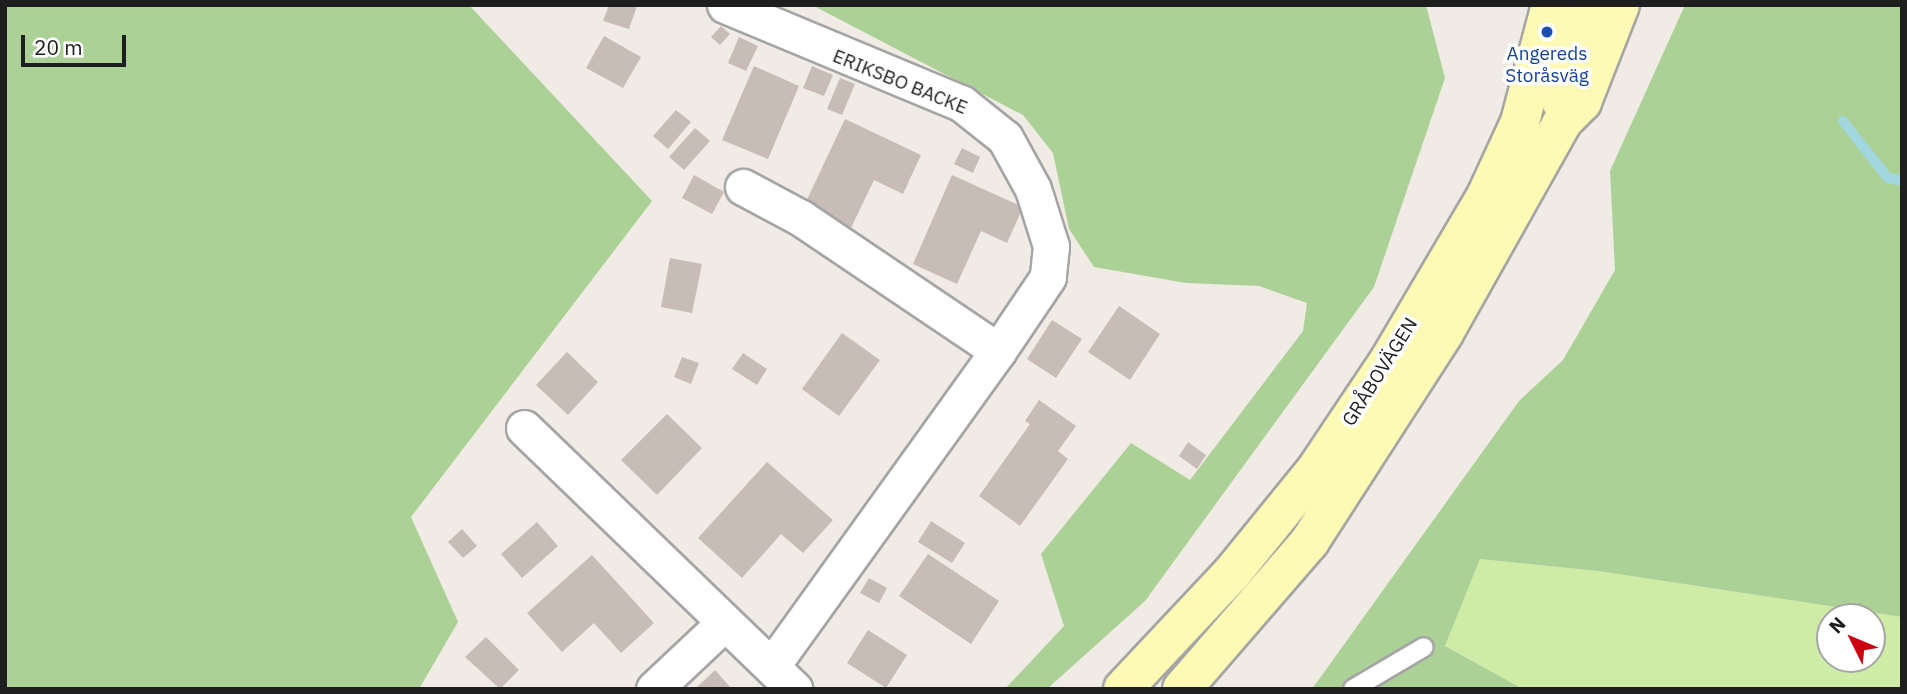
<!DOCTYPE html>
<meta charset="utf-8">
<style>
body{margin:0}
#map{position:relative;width:1907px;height:694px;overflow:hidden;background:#f0ebe4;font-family:"IBM Plex Sans",sans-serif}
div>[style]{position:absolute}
.grass>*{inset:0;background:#cfeca7}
.forest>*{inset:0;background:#acd196}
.stream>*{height:10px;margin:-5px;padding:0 5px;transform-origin:5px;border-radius:5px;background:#a2d7df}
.building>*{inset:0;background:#c8bcb7}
.roads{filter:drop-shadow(2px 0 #a5a5a5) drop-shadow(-2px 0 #a5a5a5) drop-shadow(0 2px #a5a5a5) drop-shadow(0 -2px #a5a5a5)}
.lane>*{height:18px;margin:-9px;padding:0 9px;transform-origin:9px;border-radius:9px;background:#fff}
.street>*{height:35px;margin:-17.5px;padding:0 17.5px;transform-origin:17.5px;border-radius:17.5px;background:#fff}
.secondary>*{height:38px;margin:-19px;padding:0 19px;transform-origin:19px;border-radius:19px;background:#fcfab5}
.dots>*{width:19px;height:19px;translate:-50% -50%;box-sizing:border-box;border:4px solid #fff;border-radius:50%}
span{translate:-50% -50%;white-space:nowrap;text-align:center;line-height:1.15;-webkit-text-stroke:7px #fff;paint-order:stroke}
.transit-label{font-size:19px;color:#164399}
.street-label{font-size:19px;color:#1e1e1e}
.frame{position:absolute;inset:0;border:7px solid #1e1e1e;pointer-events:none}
.north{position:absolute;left:1816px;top:603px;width:70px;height:70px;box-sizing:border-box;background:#fff;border:2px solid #a5a5a5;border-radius:50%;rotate:313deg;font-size:19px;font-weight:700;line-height:28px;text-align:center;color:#1e1e1e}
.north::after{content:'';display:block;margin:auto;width:24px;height:32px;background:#c01;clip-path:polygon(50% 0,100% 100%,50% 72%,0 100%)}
.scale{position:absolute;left:21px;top:35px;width:105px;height:32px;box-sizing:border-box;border:4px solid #1e1e1e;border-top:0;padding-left:9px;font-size:21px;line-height:24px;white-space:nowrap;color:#1e1e1e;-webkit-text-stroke:5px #fff;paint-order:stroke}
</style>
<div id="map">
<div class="grass">
<i style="clip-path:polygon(evenodd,1480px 559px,1598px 571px,1902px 617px,1902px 689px,1523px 689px,1445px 646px,1480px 559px,1830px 617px,1872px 617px,1872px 659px,1830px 659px,1830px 617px)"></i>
</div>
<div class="forest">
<i style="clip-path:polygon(5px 5px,469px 5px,652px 201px,411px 517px,458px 622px,419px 689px,5px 689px)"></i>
<i style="clip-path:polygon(812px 5px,1426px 5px,1445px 78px,1374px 287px,1145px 601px,1047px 689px,1005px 689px,1064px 626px,1041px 554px,1131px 443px,1190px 480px,1303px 331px,1307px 303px,1259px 286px,1186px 283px,1094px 267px,1069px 229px,1053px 153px,1023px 115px)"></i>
<i style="clip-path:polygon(1685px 5px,1902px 5px,1902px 617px,1598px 571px,1480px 559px,1445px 646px,1523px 689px,1312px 689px,1519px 401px,1563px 360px,1615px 270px,1610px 171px)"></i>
</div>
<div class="stream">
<i style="left:1843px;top:121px;width:73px;rotate:51.7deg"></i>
<i style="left:1888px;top:178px;width:14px;rotate:12deg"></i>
</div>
<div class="building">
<i style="clip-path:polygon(609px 5px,637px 6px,629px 29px,603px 21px)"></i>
<i style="clip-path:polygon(721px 26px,730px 34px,720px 45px,711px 37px)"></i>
<i style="clip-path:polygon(604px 36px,641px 57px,623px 88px,586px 68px)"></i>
<i style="clip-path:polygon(739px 37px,758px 46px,746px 71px,728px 63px)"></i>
<i style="clip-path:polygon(754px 66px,799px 86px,768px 159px,722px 140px)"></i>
<i style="clip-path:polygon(812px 66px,833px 75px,824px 96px,803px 88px)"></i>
<i style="clip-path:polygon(840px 78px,855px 84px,842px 115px,827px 109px)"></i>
<i style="clip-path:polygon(676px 110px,691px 122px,668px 149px,653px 136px)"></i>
<i style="clip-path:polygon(845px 119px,921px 155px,903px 194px,874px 180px,850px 230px,803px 208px)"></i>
<i style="clip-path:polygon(695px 128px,710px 141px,684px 170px,669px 157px)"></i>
<i style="clip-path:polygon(962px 148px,980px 157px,973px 173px,954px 164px)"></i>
<i style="clip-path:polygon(694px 175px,724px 192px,712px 214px,682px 198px)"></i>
<i style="clip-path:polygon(952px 175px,1023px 207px,1007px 243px,981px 231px,957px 284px,913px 264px)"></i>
<i style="clip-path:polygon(670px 258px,702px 264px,692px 313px,661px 307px)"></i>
<i style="clip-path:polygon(1119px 306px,1160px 334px,1130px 380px,1088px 352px)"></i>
<i style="clip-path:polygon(1052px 320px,1082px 339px,1056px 378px,1027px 359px)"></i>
<i style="clip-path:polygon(842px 333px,880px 360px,839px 416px,802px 389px)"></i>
<i style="clip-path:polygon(567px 352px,598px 382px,568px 415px,536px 385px)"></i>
<i style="clip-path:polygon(743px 353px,767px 369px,757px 385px,732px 369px)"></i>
<i style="clip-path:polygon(682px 357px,699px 363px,691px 384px,674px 377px)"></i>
<i style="clip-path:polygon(1039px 400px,1076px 426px,1058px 451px,1068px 459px,1020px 526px,979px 496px,1030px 424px,1025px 421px)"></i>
<i style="clip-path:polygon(667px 414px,702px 448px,657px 495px,621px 460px)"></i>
<i style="clip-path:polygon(1188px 442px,1206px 455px,1197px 469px,1179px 456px)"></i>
<i style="clip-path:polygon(767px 462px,833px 520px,803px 553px,781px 534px,742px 578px,698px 538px)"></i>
<i style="clip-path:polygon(931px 521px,965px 543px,952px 563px,918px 542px)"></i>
<i style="clip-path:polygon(537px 522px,558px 546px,522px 578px,501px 554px)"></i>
<i style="clip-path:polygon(462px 529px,477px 546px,463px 558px,448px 542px)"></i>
<i style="clip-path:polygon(928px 554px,999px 601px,971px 644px,899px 596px)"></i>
<i style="clip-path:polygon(592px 555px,654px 623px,621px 653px,594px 623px,562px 652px,527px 613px)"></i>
<i style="clip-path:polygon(869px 578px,887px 588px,879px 603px,860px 593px)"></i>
<i style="clip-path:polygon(868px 630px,907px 655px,886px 688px,847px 663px)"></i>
<i style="clip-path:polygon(486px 637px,519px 670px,500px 689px,465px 657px)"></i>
<i style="clip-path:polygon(715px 670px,732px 689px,695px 689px)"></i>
</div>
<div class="roads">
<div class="lane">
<i style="left:1353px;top:689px;width:82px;rotate:-30.6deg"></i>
</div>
<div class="street">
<i style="left:725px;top:5px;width:256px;rotate:22.6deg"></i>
<i style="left:961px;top:103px;width:56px;rotate:38.5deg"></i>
<i style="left:1005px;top:138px;width:58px;rotate:61.2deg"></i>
<i style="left:1033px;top:189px;width:60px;rotate:72.5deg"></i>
<i style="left:1051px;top:246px;width:31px;rotate:96deg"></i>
<i style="left:1048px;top:277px;width:89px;rotate:124deg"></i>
<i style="left:743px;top:187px;width:66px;rotate:28.1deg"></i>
<i style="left:801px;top:218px;width:238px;rotate:34deg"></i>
<i style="left:998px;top:351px;width:388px;rotate:125.7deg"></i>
<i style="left:524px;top:428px;width:376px;rotate:44deg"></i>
<i style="left:654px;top:689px;width:96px;rotate:-43.3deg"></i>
</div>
<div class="secondary">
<i style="left:1561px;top:101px;width:99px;rotate:-74.8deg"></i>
<i style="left:1123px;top:689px;width:159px;rotate:-46.8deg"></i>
<i style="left:1232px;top:573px;width:132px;rotate:-50.9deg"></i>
<i style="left:1315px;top:471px;width:135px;rotate:-56.2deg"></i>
<i style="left:1390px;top:359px;width:189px;rotate:-59.5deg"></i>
<i style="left:1486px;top:196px;width:81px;rotate:-65.3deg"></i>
<i style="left:1520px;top:122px;width:121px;rotate:-75.2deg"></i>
<i style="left:1182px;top:689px;width:196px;rotate:-49.1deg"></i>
<i style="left:1310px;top:541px;width:247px;rotate:-57.2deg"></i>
<i style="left:1444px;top:333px;width:243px;rotate:-60.7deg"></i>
<i style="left:1563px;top:121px;width:27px;rotate:-45deg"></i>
<i style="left:1582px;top:102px;width:104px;rotate:-68.6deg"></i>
</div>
</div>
<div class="dots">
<i style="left:1547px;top:32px;background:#1a4fb4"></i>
</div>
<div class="transit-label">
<span style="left:1547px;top:65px">Angereds<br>Storåsväg</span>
</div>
<div class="street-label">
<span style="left:900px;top:82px;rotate:22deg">ERIKSBO BACKE</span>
<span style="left:1380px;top:372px;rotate:-58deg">GRÅBOVÄGEN</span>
</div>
<div class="frame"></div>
<div class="north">N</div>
<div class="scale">20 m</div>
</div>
